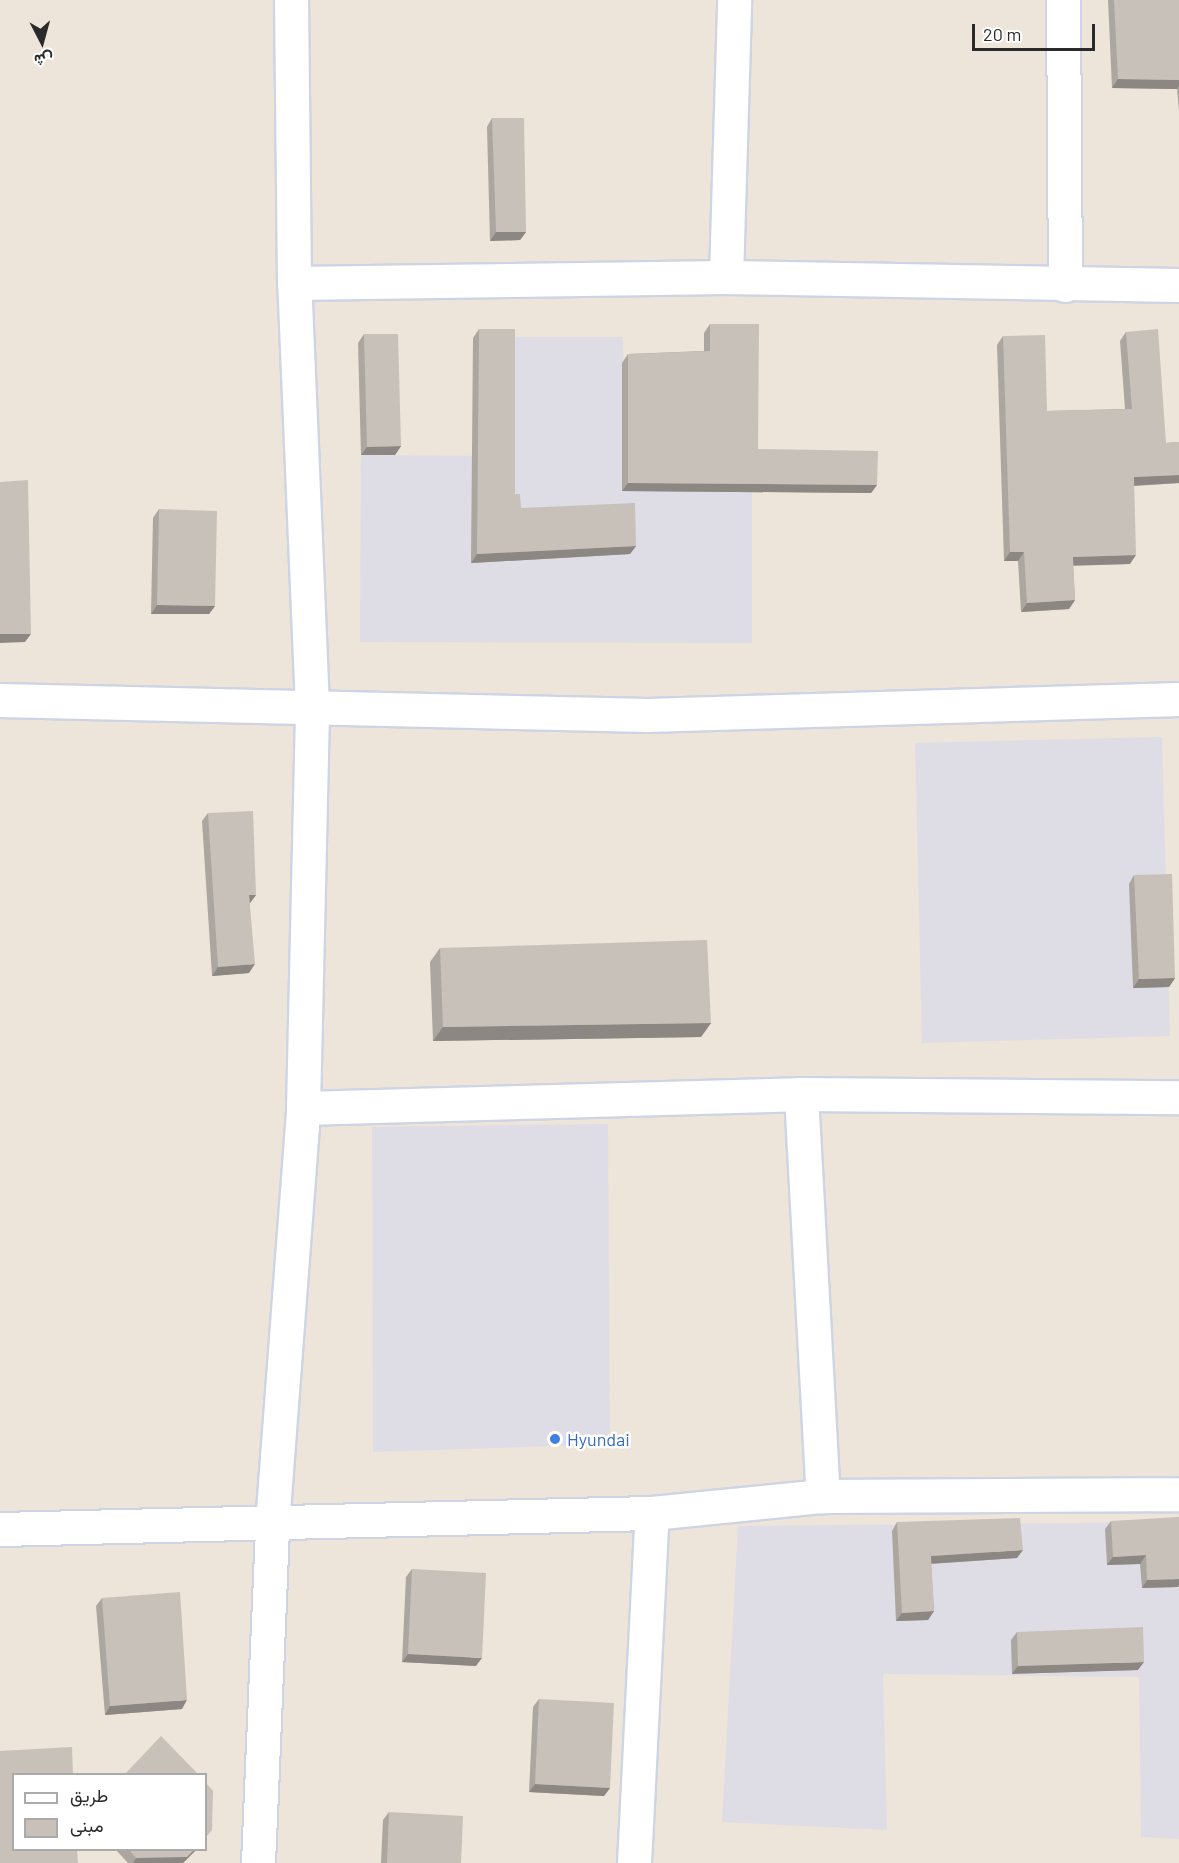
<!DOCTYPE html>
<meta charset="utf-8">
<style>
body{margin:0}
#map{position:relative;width:1179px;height:1863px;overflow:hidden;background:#ede4da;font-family:Barlow,Vazirmatn,sans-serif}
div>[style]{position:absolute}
.industrial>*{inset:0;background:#dedce5}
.roads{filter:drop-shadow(2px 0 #cfd4e4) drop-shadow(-2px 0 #cfd4e4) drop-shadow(0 2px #cfd4e4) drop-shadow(0 -2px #cfd4e4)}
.minor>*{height:33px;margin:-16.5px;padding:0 16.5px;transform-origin:16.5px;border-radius:16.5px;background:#fff}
.wall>*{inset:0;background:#aca6a0}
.shaded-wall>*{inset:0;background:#8c8782}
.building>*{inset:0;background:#c8c1ba}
.dots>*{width:16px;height:16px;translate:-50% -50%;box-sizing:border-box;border:3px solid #fff;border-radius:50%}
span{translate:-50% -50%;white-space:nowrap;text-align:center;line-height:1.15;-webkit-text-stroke:5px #fff;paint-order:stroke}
.shop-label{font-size:18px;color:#366cbe}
.left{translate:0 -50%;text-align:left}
.legend{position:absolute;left:12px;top:1773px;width:195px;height:78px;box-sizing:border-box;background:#fff;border:2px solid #aaa;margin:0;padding:8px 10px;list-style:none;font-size:18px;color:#2a2a2a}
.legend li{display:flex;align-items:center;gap:12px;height:30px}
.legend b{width:30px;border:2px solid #aaa}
.north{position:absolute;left:12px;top:12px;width:60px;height:60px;-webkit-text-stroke:4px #fff;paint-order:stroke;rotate:174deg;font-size:16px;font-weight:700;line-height:24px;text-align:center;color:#2a2a2a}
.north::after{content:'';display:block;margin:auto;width:21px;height:27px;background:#2a2a2a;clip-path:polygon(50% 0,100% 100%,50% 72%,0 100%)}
.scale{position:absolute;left:972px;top:24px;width:123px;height:27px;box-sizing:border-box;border:3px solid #2a2a2a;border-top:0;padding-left:8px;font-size:18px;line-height:21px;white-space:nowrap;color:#2a2a2a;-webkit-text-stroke:4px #fff;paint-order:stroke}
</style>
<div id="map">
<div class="industrial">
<i style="clip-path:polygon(509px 337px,623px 337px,624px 409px,752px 492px,752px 643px,360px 642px,361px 455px,473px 456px)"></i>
<i style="clip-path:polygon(1162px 737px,1170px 1036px,922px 1043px,915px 743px)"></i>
<i style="clip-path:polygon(608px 1124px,610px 1444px,373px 1452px,372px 1127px)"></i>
<i style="clip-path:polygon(1179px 1522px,1179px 1839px,1141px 1837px,1139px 1677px,883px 1674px,887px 1830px,722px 1822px,738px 1526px)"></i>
</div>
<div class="roads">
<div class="minor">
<i style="left:1063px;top:0;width:285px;rotate:89.6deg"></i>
<i style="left:726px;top:277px;width:277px;rotate:-88.3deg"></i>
<i style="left:294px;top:283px;width:432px;rotate:-0.8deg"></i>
<i style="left:726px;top:277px;width:453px;rotate:1deg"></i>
<i style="left:0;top:700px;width:647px;rotate:1.33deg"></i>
<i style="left:647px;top:715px;width:532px;rotate:-1.72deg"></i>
<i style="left:801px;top:1094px;width:378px;rotate:0.5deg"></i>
<i style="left:303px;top:1108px;width:498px;rotate:-1.6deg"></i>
<i style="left:801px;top:1094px;width:403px;rotate:86.9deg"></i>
<i style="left:0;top:1529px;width:652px;rotate:-1.41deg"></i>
<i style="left:258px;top:1863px;width:339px;rotate:-87.6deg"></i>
<i style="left:272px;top:1524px;width:417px;rotate:-85.7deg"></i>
<i style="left:303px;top:1108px;width:401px;rotate:-88.7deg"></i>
<i style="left:312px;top:707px;width:424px;rotate:-92.4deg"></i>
<i style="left:294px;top:283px;width:283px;rotate:-90.6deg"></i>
<i style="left:634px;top:1863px;width:350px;rotate:-87.1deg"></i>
<i style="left:652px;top:1513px;width:172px;rotate:-5.7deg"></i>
<i style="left:823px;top:1496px;width:356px;rotate:-0.3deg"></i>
</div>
</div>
<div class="wall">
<i style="clip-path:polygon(1108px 0,1179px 0,1179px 111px,1177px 89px,1112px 88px)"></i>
<i style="clip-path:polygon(492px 118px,526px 232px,520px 240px,490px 241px,487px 127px)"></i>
<i style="clip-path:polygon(710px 324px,758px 449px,877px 485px,871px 493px,622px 491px,622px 363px,628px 354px,704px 351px,704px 333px)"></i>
<i style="clip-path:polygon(479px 329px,515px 494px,521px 508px,636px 546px,630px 554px,471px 563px,473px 338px)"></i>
<i style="clip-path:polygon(1126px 332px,1166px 443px,1179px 442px,1179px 483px,1134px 486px,1130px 564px,1073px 565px,1075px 600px,1069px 609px,1021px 612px,1018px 561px,1004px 561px,997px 345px,1003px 336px,1047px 411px,1125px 409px,1120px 341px)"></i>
<i style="clip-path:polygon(364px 334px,401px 446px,395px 455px,361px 455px,358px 343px)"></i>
<i style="clip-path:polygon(159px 509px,215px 606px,209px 614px,151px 614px,153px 518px)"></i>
<i style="clip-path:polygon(208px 813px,256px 895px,250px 903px,249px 973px,212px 976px,202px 821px)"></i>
<i style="clip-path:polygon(1134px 875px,1175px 978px,1169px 987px,1133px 988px,1129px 884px)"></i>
<i style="clip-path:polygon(440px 948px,711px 1023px,701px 1037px,433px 1041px,430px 962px)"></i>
<i style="clip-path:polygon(1111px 1521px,1178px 1587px,1142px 1588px,1140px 1564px,1107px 1565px,1105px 1529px)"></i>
<i style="clip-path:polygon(897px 1522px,1017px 1558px,931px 1564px,934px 1611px,928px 1620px,896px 1621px,892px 1531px)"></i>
<i style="clip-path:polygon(412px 1569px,476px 1666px,402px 1662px,406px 1577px)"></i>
<i style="clip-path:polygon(102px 1598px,182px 1709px,105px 1715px,96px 1606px)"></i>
<i style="clip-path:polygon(1017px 1632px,1138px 1670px,1012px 1674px,1011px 1640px)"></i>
<i style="clip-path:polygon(539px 1699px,610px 1788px,604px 1796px,529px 1792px,533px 1707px)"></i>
<i style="clip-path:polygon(389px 1812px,461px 1863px,381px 1863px,383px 1820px)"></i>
<i style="clip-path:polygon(116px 1850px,196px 1850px,183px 1863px,128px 1863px)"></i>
</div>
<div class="shaded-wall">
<i style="clip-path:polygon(1118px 79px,1179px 80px,1179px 86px,1177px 89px,1112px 88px)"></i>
<i style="clip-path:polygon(496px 232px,526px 232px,520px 240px,490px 241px)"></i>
<i style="clip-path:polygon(401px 446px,395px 455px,361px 455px,367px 447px)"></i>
<i style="clip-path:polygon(1179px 475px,1179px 483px,1127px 486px,1134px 477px)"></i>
<i style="clip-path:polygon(628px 483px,877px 485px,871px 493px,622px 491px)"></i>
<i style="clip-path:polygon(636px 546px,630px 554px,471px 563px,477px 554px)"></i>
<i style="clip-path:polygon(1010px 552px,1024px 552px,1018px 561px,1004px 561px)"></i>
<i style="clip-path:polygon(1136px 555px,1130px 564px,1066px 566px,1073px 557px)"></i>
<i style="clip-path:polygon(1075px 600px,1069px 609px,1021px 612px,1027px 603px)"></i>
<i style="clip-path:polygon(157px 605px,215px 606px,209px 614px,151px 614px)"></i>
<i style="clip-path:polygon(0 634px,31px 634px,25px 642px,0 643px)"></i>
<i style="clip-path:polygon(249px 895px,256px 895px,250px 903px)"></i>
<i style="clip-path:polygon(255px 964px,249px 973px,212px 976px,218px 967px)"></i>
<i style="clip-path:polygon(1175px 978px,1169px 987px,1133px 988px,1139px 979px)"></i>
<i style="clip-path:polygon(711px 1023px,701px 1037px,433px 1041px,443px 1027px)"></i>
<i style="clip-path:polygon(1023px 1550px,1017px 1558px,925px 1564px,931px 1556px)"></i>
<i style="clip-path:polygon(1146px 1555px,1140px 1564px,1107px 1565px,1113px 1557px)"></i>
<i style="clip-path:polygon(1179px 1579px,1179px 1585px,1178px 1587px,1142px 1588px,1147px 1580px)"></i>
<i style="clip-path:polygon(934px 1611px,928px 1620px,896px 1621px,902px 1613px)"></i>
<i style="clip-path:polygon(408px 1654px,482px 1658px,476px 1666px,402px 1662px)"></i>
<i style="clip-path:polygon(1144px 1662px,1138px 1670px,1012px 1674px,1018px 1666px)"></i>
<i style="clip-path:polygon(187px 1700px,182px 1709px,105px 1715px,110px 1706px)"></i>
<i style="clip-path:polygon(535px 1784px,610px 1788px,604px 1796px,529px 1792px)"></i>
<i style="clip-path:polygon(196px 1850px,183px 1863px,133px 1863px,136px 1858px)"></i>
</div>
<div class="building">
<i style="clip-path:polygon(1114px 0,1179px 0,1179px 80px,1118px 79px)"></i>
<i style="clip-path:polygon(492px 118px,524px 118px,526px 232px,496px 232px)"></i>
<i style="clip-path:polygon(710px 324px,759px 324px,758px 449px,878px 451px,877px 485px,628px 483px,628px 354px,710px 351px)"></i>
<i style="clip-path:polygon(479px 329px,515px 329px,515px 494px,520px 494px,521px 508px,635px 503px,636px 546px,477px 554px)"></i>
<i style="clip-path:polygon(1158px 329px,1166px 443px,1179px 442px,1179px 475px,1134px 477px,1136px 555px,1073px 557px,1075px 600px,1027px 603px,1024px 552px,1010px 552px,1003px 336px,1045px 335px,1047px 411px,1132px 409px,1126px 332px)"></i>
<i style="clip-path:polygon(364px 334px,398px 334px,401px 446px,367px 447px)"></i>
<i style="clip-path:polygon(28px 480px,31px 634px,0 634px,0 482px)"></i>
<i style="clip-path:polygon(159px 509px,217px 511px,215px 606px,157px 605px)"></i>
<i style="clip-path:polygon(253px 811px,256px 895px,249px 895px,255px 964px,218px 967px,208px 813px)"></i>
<i style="clip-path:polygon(1172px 874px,1175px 978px,1139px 979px,1134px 875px)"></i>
<i style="clip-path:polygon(707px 940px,711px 1023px,443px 1027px,440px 948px)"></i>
<i style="clip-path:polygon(1179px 1517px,1179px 1579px,1147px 1580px,1146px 1555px,1113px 1557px,1111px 1521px)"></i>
<i style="clip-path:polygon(1020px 1518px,1023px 1550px,931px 1556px,934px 1611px,902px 1613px,897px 1522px)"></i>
<i style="clip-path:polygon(412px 1569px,486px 1573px,482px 1658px,408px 1654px)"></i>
<i style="clip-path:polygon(180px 1592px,187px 1700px,110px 1706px,102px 1598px)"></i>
<i style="clip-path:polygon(1143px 1627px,1144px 1662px,1018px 1666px,1017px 1632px)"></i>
<i style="clip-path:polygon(539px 1699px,614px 1703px,610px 1788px,535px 1784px)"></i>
<i style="clip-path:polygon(161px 1736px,198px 1774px,125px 1774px)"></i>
<i style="clip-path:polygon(72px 1747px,73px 1774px,14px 1774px,14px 1850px,77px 1850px,78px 1863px,0 1863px,0 1751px)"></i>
<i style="clip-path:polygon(206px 1783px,213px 1791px,212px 1830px,206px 1837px)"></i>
<i style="clip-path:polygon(389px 1812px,463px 1816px,461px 1863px,387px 1863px)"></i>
<i style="clip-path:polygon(129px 1850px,194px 1850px,187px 1857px,136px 1858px)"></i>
</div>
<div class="dots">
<i style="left:555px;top:1439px;background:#3f7fe0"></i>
</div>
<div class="shop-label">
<span class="left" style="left:567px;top:1439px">Hyundai</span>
</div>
<ul class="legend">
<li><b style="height:8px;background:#fff"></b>طريق</li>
<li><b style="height:16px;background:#c8c1ba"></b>مبنى</li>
</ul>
<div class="north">ش</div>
<div class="scale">20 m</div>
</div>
